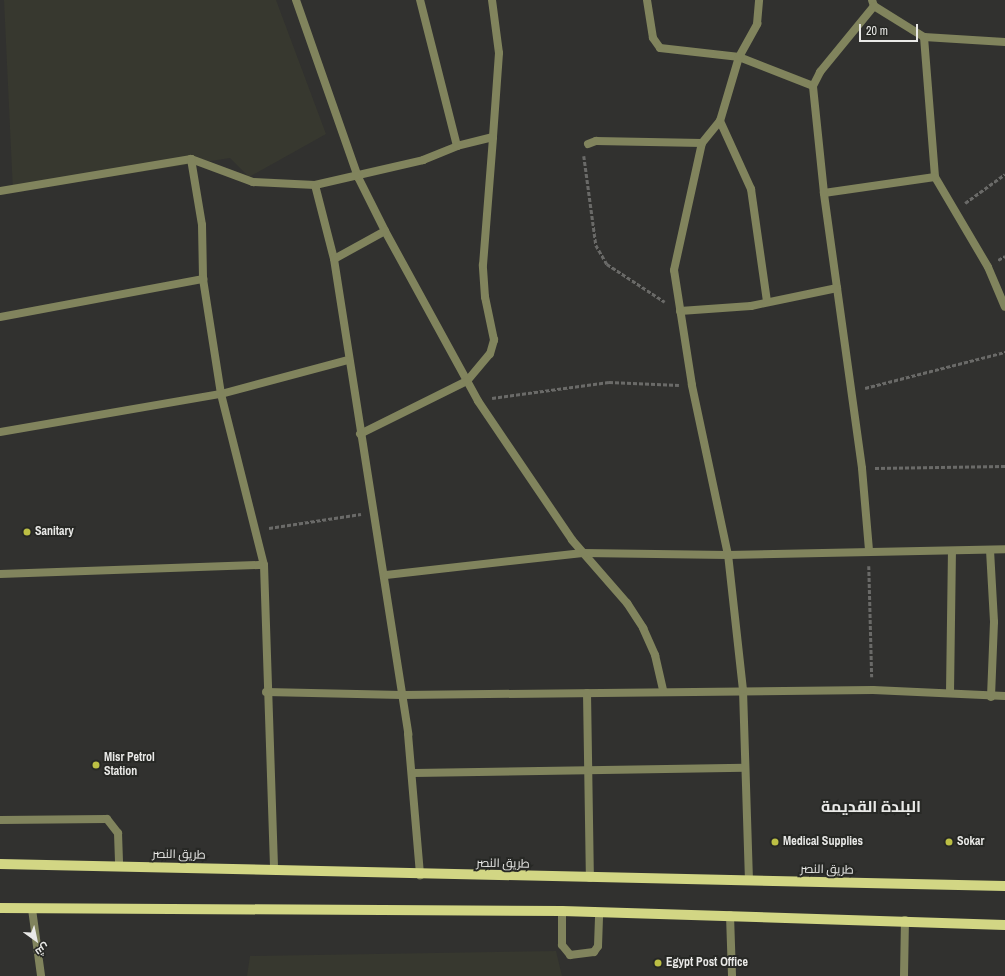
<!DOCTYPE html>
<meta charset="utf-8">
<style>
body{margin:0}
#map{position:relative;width:1005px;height:976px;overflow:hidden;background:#31312f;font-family:"Archivo Narrow",Cairo,sans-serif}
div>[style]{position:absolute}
.built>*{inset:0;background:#37382f}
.path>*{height:2.5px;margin-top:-1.25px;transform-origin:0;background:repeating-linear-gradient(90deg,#6a6a68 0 4px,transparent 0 6px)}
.service>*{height:8px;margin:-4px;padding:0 4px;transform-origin:4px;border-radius:4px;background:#81845d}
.minor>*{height:8px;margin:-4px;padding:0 4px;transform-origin:4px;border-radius:4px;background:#81845d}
.primary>*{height:10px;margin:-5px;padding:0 5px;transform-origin:5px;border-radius:5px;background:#d2d684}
.dots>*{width:11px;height:11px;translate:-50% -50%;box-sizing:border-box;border:2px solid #272825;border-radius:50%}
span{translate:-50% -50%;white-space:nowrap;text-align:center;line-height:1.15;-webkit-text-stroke:4px #272825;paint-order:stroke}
.poi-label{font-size:12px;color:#e9e9e7;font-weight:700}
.left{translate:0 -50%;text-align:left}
.street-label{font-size:12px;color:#e9e9e7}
.district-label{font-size:16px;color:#e9e9e7;font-weight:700}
.north{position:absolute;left:16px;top:920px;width:40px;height:40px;-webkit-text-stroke:3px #272825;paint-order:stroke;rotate:147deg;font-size:11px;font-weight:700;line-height:16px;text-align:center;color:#e9e9e7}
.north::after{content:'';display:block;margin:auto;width:14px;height:18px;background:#e9e9e7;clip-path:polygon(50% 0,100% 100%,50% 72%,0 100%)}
.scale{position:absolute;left:859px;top:24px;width:59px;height:18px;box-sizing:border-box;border:2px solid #e9e9e7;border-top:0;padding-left:5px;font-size:12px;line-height:14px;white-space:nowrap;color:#e9e9e7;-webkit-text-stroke:3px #272825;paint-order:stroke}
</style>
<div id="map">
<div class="built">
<i style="clip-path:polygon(4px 0,276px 0,326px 134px,249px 177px,230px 158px,13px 192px)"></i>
<i style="clip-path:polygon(556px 951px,562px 976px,247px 976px,250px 956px)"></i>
</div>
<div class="path">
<i style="left:584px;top:156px;width:90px;rotate:82.3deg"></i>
<i style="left:596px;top:245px;width:22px;rotate:60deg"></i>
<i style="left:607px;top:264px;width:69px;rotate:33.2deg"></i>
<i style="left:965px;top:203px;width:49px;rotate:-35.9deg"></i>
<i style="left:998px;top:260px;width:8px;rotate:-30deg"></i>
<i style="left:865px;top:388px;width:145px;rotate:-14.4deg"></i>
<i style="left:492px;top:398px;width:118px;rotate:-7.8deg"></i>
<i style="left:609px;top:382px;width:70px;rotate:2.5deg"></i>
<i style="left:875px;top:468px;width:130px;rotate:-0.9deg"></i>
<i style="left:269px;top:528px;width:93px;rotate:-8.7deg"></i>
<i style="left:869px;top:566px;width:111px;rotate:88.5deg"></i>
</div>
<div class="service">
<i style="left:0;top:820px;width:107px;rotate:-0.5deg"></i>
<i style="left:107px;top:819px;width:18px;rotate:52deg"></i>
<i style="left:118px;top:833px;width:34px;rotate:88deg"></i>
<i style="left:562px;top:911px;width:34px;rotate:90deg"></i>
<i style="left:562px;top:945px;width:13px;rotate:51deg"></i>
<i style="left:570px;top:955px;width:24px;rotate:-7deg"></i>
<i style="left:594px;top:952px;width:7px;rotate:-56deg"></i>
<i style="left:598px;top:946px;width:34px;rotate:-88deg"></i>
</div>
<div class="minor">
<i style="left:296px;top:0;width:188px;rotate:70.7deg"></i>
<i style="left:358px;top:177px;width:60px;rotate:63.4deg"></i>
<i style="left:385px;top:231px;width:194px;rotate:61.3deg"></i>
<i style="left:478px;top:401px;width:168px;rotate:55.9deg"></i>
<i style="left:572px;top:540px;width:84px;rotate:48.9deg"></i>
<i style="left:627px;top:603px;width:30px;rotate:57deg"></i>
<i style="left:643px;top:628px;width:30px;rotate:66deg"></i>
<i style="left:655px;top:655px;width:37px;rotate:77deg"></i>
<i style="left:492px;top:0;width:53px;rotate:82.5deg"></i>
<i style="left:499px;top:53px;width:84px;rotate:94.1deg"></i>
<i style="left:647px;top:0;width:38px;rotate:81deg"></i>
<i style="left:653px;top:38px;width:12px;rotate:55deg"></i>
<i style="left:660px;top:48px;width:80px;rotate:6.5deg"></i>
<i style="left:739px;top:57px;width:79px;rotate:21.4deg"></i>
<i style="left:872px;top:0;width:6px;rotate:72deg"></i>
<i style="left:874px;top:6px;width:59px;rotate:31.8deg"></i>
<i style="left:924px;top:37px;width:81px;rotate:3.5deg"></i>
<i style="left:924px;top:37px;width:140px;rotate:85.5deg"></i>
<i style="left:935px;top:177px;width:104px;rotate:59.5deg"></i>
<i style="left:988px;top:267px;width:43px;rotate:67deg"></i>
<i style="left:720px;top:121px;width:75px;rotate:65.5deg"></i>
<i style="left:751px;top:189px;width:114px;rotate:81.9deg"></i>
<i style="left:588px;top:144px;width:9px;rotate:-21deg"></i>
<i style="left:596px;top:141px;width:106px;rotate:1.1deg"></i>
<i style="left:191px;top:159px;width:66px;rotate:20.4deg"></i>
<i style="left:253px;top:182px;width:62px;rotate:2.8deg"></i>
<i style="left:315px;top:185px;width:111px;rotate:-13deg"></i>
<i style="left:423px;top:160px;width:37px;rotate:-22deg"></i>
<i style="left:457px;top:146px;width:151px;rotate:-104.2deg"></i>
<i style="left:315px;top:185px;width:76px;rotate:75.6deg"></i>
<i style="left:0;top:191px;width:194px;rotate:-9.5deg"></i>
<i style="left:191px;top:159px;width:67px;rotate:80.5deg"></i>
<i style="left:202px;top:225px;width:54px;rotate:88.9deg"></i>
<i style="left:203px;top:279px;width:116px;rotate:81.1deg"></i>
<i style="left:221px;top:394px;width:176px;rotate:75.9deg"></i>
<i style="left:824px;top:193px;width:112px;rotate:-8.2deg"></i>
<i style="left:385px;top:231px;width:58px;rotate:151.2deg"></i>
<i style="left:334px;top:259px;width:481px;rotate:81.1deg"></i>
<i style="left:408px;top:734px;width:142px;rotate:85.1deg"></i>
<i style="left:680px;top:311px;width:71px;rotate:-4deg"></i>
<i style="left:751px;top:306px;width:88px;rotate:-11.8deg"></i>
<i style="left:0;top:317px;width:207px;rotate:-10.6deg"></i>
<i style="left:0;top:432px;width:224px;rotate:-9.8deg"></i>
<i style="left:221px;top:394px;width:131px;rotate:-15deg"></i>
<i style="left:360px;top:434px;width:119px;rotate:-26.4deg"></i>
<i style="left:467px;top:381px;width:35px;rotate:-50deg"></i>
<i style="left:490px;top:354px;width:15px;rotate:-74deg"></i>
<i style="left:494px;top:340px;width:44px;rotate:-101.8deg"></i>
<i style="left:485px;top:297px;width:32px;rotate:-94deg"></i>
<i style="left:483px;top:265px;width:128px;rotate:-85.5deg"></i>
<i style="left:493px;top:137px;width:37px;rotate:166deg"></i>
<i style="left:869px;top:550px;width:82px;rotate:-94.9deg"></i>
<i style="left:862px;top:468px;width:278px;rotate:-97.9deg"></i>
<i style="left:824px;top:193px;width:108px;rotate:-95.9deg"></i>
<i style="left:813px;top:86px;width:16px;rotate:-63deg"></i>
<i style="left:820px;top:72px;width:85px;rotate:-50.7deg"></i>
<i style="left:990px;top:550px;width:72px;rotate:86.8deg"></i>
<i style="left:994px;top:622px;width:75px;rotate:92.3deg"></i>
<i style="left:0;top:574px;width:264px;rotate:-2deg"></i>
<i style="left:264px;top:565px;width:305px;rotate:88.1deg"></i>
<i style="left:386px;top:575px;width:198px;rotate:-6.4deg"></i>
<i style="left:583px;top:553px;width:145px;rotate:0.8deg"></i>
<i style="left:728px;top:555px;width:277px;rotate:-1.2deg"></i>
<i style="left:266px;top:692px;width:136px;rotate:1.3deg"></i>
<i style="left:402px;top:695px;width:471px;rotate:-0.6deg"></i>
<i style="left:873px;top:690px;width:132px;rotate:2.6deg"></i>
<i style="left:950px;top:692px;width:141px;rotate:-89.2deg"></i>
<i style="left:587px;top:693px;width:185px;rotate:89.1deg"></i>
<i style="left:414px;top:773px;width:331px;rotate:-0.9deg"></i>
<i style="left:749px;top:881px;width:191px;rotate:-91.8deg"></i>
<i style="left:743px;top:690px;width:136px;rotate:-96.3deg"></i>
<i style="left:728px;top:555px;width:174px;rotate:-102deg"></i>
<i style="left:692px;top:385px;width:116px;rotate:-98.9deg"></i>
<i style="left:674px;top:270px;width:130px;rotate:-77.6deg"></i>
<i style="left:702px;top:143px;width:28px;rotate:-51deg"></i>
<i style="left:720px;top:121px;width:67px;rotate:-73.5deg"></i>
<i style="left:739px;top:57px;width:38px;rotate:-61deg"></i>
<i style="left:757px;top:24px;width:24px;rotate:-85deg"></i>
<i style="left:32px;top:909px;width:68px;rotate:82.3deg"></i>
<i style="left:730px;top:915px;width:61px;rotate:88.1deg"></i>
<i style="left:904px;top:976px;width:56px;rotate:-89deg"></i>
</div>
<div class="primary">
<i style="left:0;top:864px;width:1005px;rotate:1.25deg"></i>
<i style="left:0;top:908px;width:562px;rotate:0.31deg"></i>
<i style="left:562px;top:911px;width:443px;rotate:1.8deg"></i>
</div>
<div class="dots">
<i style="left:27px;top:532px;background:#bcbf44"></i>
<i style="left:96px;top:765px;background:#bcbf44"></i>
<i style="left:775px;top:842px;background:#bcbf44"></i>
<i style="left:949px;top:842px;background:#bcbf44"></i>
<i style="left:658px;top:963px;background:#bcbf44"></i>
</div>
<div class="poi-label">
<span class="left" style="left:35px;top:532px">Sanitary</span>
<span class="left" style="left:104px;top:765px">Misr Petrol<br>Station</span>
<span class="left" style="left:783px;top:842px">Medical Supplies</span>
<span class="left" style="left:957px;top:842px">Sokar</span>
<span class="left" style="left:666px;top:963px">Egypt Post Office</span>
</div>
<div class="street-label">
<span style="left:179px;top:855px;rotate:1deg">طريق النصر</span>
<span style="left:503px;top:864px;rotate:1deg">طريق النصر</span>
<span style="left:827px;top:870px;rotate:1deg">طريق النصر</span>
</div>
<div class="district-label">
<span style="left:871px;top:806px">البلدة القديمة</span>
</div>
<div class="north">ش</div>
<div class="scale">20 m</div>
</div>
